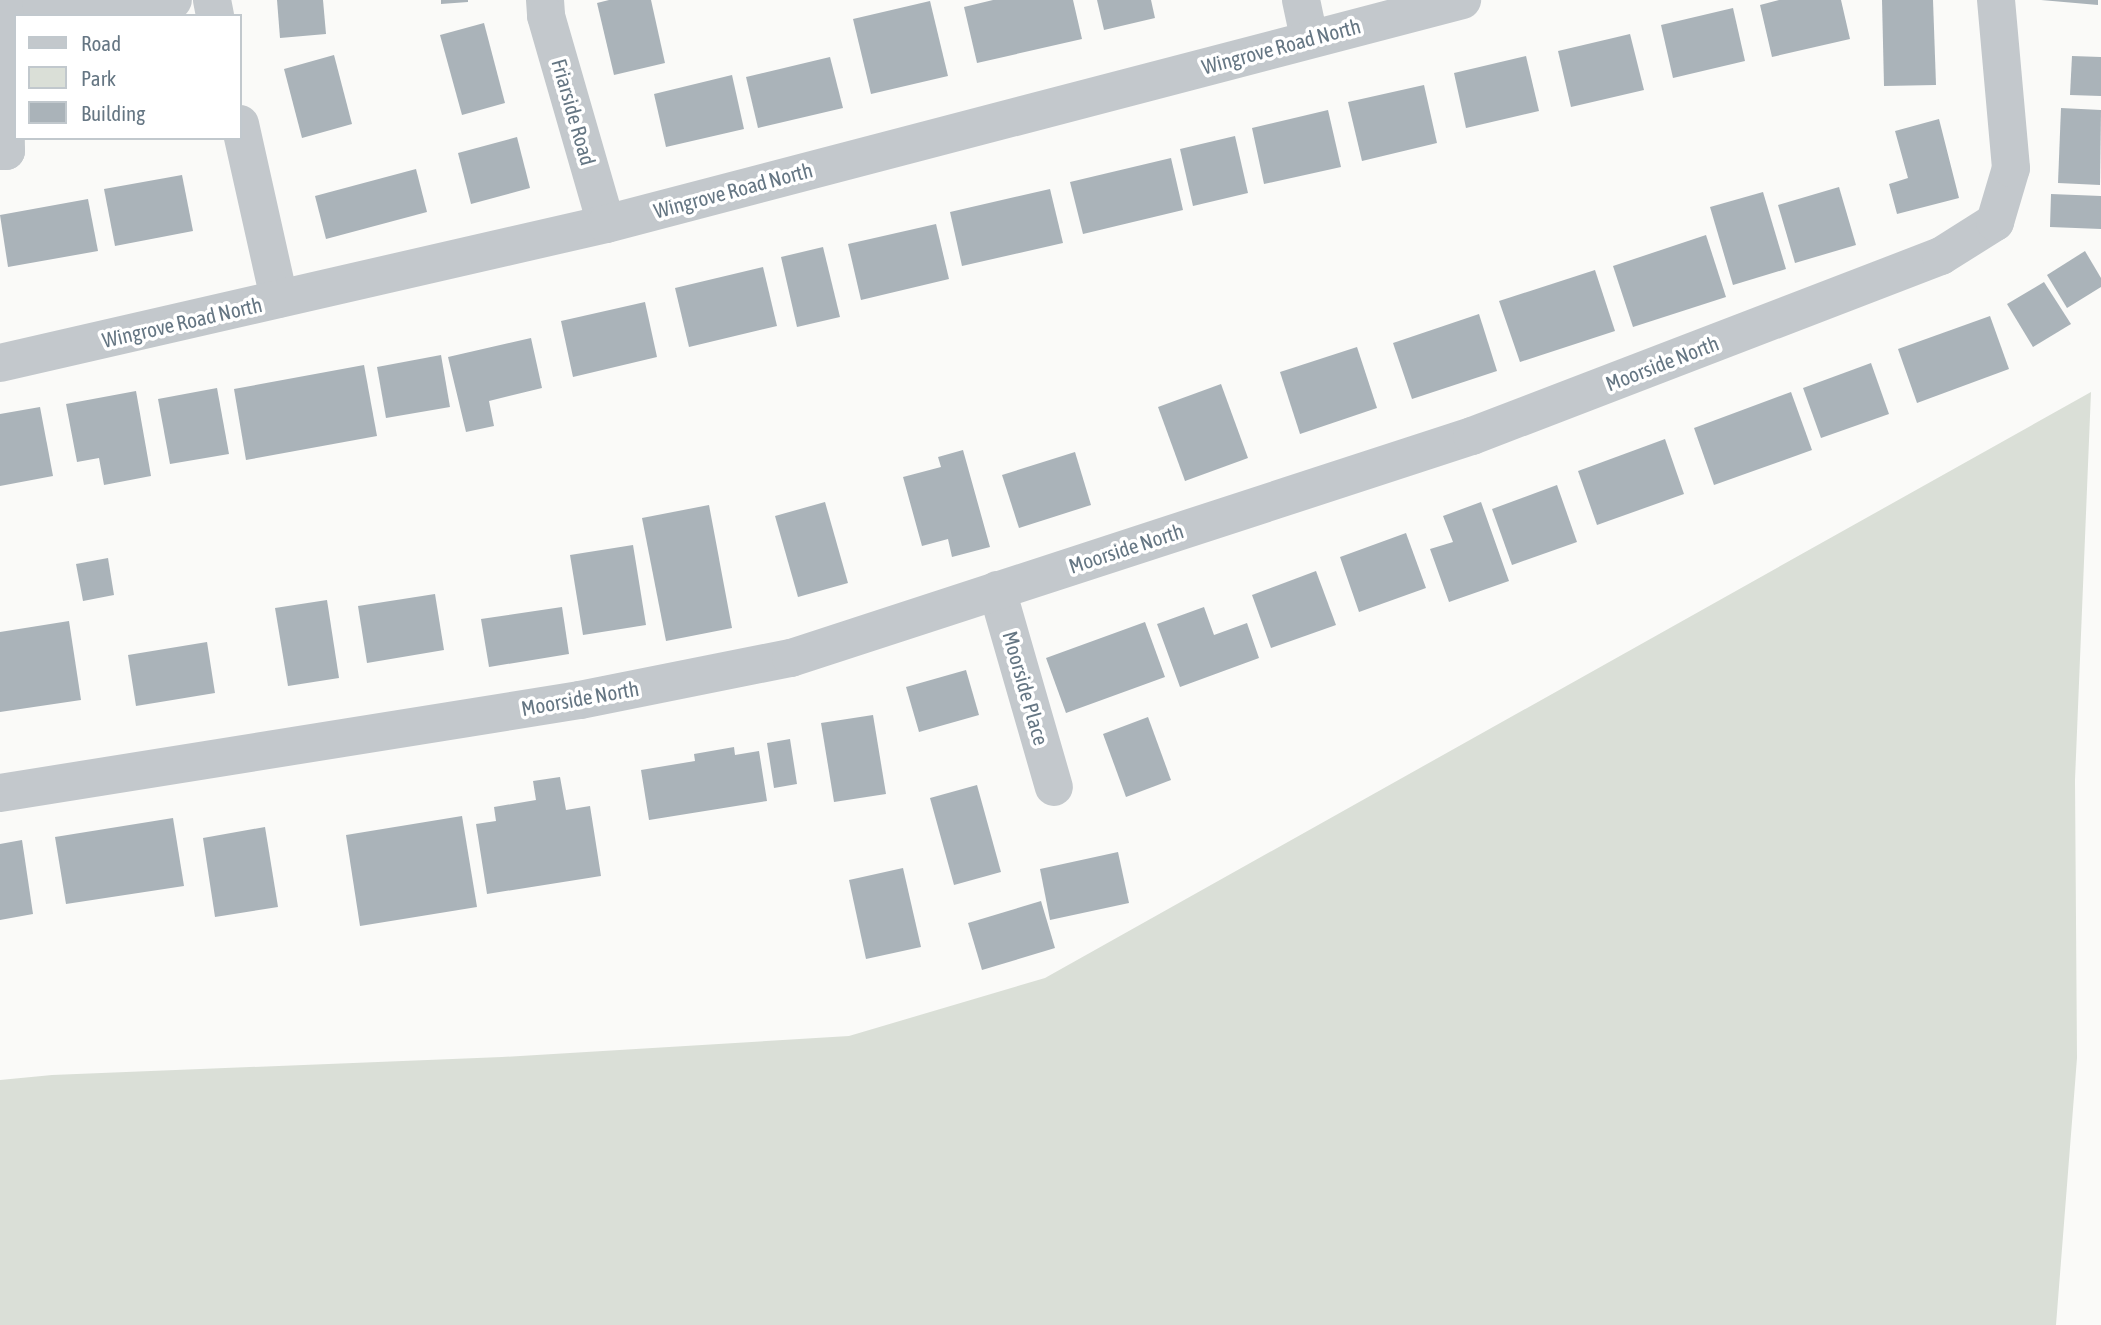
<!DOCTYPE html>
<style>
body{margin:0}
#map{position:relative;width:2101px;height:1325px;overflow:hidden;background:#fafaf8;font-family:"Asap Condensed",sans-serif}
div>[style]{position:absolute}
.green>*{inset:0;background:#dadfd7}
.building>*{inset:0;background:#aab3b9}
.minor>*{height:38px;margin:-19px;padding:0 19px;transform-origin:19px;border-radius:19px;background:#c3c8cc}
span{translate:-50% -50%;white-space:nowrap;text-align:center;line-height:1.15;-webkit-text-stroke:7px #fff;paint-order:stroke}
.street-label{font-size:21px;color:#657683}
.legend{position:absolute;left:14px;top:14px;width:228px;height:126px;box-sizing:border-box;background:#fff;border:2px solid #c1c8cd;margin:0;padding:9px 12px;list-style:none;font-size:21px;color:#657683}
.legend li{display:flex;align-items:center;gap:14px;height:35px}
.legend b{width:35px;border:2px solid #c1c8cd}
</style>
<div id="map">
<div class="green">
<i style="clip-path:polygon(2091px 392px,2075px 780px,2077px 1058px,2056px 1325px,0 1325px,0 1080px,52px 1075px,502px 1057px,849px 1036px,1045px 978px)"></i>
</div>
<div class="building">
<i style="clip-path:polygon(277px 0,323px 0,326px 34px,280px 38px)"></i>
<i style="clip-path:polygon(441px 0,468px 0,468px 2px,441px 4px)"></i>
<i style="clip-path:polygon(609px 0,651px 0,665px 63px,614px 75px,597px 3px)"></i>
<i style="clip-path:polygon(993px 0,1073px 0,1082px 39px,977px 63px,964px 7px)"></i>
<i style="clip-path:polygon(1097px 0,1151px 0,1155px 18px,1104px 30px)"></i>
<i style="clip-path:polygon(1779px 0,1841px 0,1850px 39px,1772px 57px,1760px 5px)"></i>
<i style="clip-path:polygon(1882px 0,1933px 0,1936px 85px,1884px 86px)"></i>
<i style="clip-path:polygon(2041px 0,2098px 0,2098px 5px)"></i>
<i style="clip-path:polygon(930px 1px,948px 76px,871px 94px,853px 19px)"></i>
<i style="clip-path:polygon(1733px 8px,1745px 61px,1673px 78px,1661px 25px)"></i>
<i style="clip-path:polygon(484px 23px,505px 103px,462px 115px,440px 35px)"></i>
<i style="clip-path:polygon(1630px 34px,1644px 90px,1571px 107px,1558px 51px)"></i>
<i style="clip-path:polygon(334px 55px,352px 124px,302px 138px,284px 69px)"></i>
<i style="clip-path:polygon(1526px 56px,1539px 111px,1466px 128px,1454px 73px)"></i>
<i style="clip-path:polygon(2072px 56px,2101px 57px,2101px 96px,2070px 95px)"></i>
<i style="clip-path:polygon(830px 57px,843px 108px,758px 128px,746px 77px)"></i>
<i style="clip-path:polygon(732px 75px,744px 129px,666px 147px,654px 94px)"></i>
<i style="clip-path:polygon(1424px 85px,1437px 143px,1362px 161px,1348px 102px)"></i>
<i style="clip-path:polygon(2061px 108px,2101px 110px,2100px 185px,2058px 183px)"></i>
<i style="clip-path:polygon(1328px 110px,1341px 167px,1264px 184px,1252px 128px)"></i>
<i style="clip-path:polygon(1939px 119px,1959px 198px,1897px 214px,1889px 184px,1908px 178px,1895px 131px)"></i>
<i style="clip-path:polygon(1235px 136px,1248px 193px,1193px 206px,1180px 149px)"></i>
<i style="clip-path:polygon(517px 137px,530px 188px,471px 204px,458px 153px)"></i>
<i style="clip-path:polygon(1171px 158px,1183px 210px,1083px 234px,1070px 182px)"></i>
<i style="clip-path:polygon(416px 169px,427px 212px,326px 239px,315px 196px)"></i>
<i style="clip-path:polygon(182px 175px,193px 231px,115px 246px,104px 189px)"></i>
<i style="clip-path:polygon(1839px 187px,1856px 245px,1795px 263px,1778px 205px)"></i>
<i style="clip-path:polygon(1050px 189px,1063px 243px,962px 266px,950px 212px)"></i>
<i style="clip-path:polygon(1763px 192px,1786px 269px,1733px 285px,1710px 207px)"></i>
<i style="clip-path:polygon(2051px 194px,2101px 196px,2101px 229px,2050px 227px)"></i>
<i style="clip-path:polygon(88px 199px,98px 251px,8px 267px,0 215px)"></i>
<i style="clip-path:polygon(936px 224px,949px 279px,861px 300px,848px 244px)"></i>
<i style="clip-path:polygon(1706px 235px,1726px 297px,1633px 327px,1613px 266px)"></i>
<i style="clip-path:polygon(823px 247px,840px 317px,797px 327px,781px 257px)"></i>
<i style="clip-path:polygon(2085px 251px,2101px 278px,2101px 287px,2067px 308px,2047px 275px)"></i>
<i style="clip-path:polygon(763px 267px,777px 326px,689px 347px,675px 288px)"></i>
<i style="clip-path:polygon(1595px 270px,1615px 331px,1520px 362px,1499px 301px)"></i>
<i style="clip-path:polygon(2044px 282px,2071px 324px,2033px 347px,2007px 304px)"></i>
<i style="clip-path:polygon(645px 302px,657px 357px,573px 377px,561px 321px)"></i>
<i style="clip-path:polygon(1479px 314px,1497px 371px,1412px 399px,1393px 343px)"></i>
<i style="clip-path:polygon(1990px 316px,2009px 369px,1917px 403px,1898px 349px)"></i>
<i style="clip-path:polygon(531px 338px,542px 388px,489px 401px,494px 426px,466px 432px,448px 357px)"></i>
<i style="clip-path:polygon(1357px 347px,1377px 408px,1300px 434px,1280px 372px)"></i>
<i style="clip-path:polygon(441px 355px,450px 407px,386px 418px,377px 367px)"></i>
<i style="clip-path:polygon(1871px 363px,1889px 414px,1821px 438px,1803px 388px)"></i>
<i style="clip-path:polygon(364px 365px,377px 436px,246px 460px,234px 389px)"></i>
<i style="clip-path:polygon(1221px 384px,1248px 458px,1185px 481px,1158px 407px)"></i>
<i style="clip-path:polygon(217px 388px,229px 454px,170px 464px,158px 399px)"></i>
<i style="clip-path:polygon(136px 391px,151px 476px,104px 485px,99px 458px,77px 462px,66px 404px)"></i>
<i style="clip-path:polygon(1791px 392px,1812px 450px,1714px 485px,1694px 428px)"></i>
<i style="clip-path:polygon(40px 407px,53px 476px,0 486px,0 414px)"></i>
<i style="clip-path:polygon(1665px 439px,1684px 494px,1597px 525px,1578px 471px)"></i>
<i style="clip-path:polygon(963px 450px,990px 547px,952px 557px,948px 539px,922px 546px,903px 477px,941px 467px,938px 457px)"></i>
<i style="clip-path:polygon(1075px 452px,1091px 505px,1019px 528px,1002px 475px)"></i>
<i style="clip-path:polygon(1557px 485px,1577px 542px,1512px 565px,1492px 509px)"></i>
<i style="clip-path:polygon(825px 502px,848px 583px,798px 597px,775px 516px)"></i>
<i style="clip-path:polygon(1481px 502px,1509px 581px,1449px 602px,1430px 549px,1453px 542px,1443px 516px)"></i>
<i style="clip-path:polygon(709px 505px,732px 628px,666px 641px,642px 518px)"></i>
<i style="clip-path:polygon(1406px 533px,1426px 588px,1359px 612px,1340px 557px)"></i>
<i style="clip-path:polygon(633px 545px,646px 625px,583px 635px,570px 555px)"></i>
<i style="clip-path:polygon(108px 558px,114px 595px,83px 601px,76px 564px)"></i>
<i style="clip-path:polygon(1316px 571px,1336px 625px,1271px 648px,1252px 595px)"></i>
<i style="clip-path:polygon(435px 594px,444px 650px,367px 663px,358px 606px)"></i>
<i style="clip-path:polygon(327px 600px,339px 678px,288px 686px,275px 608px)"></i>
<i style="clip-path:polygon(562px 607px,569px 654px,489px 667px,481px 619px)"></i>
<i style="clip-path:polygon(1204px 607px,1214px 635px,1247px 623px,1259px 658px,1180px 687px,1157px 624px)"></i>
<i style="clip-path:polygon(69px 621px,81px 700px,0 712px,0 632px)"></i>
<i style="clip-path:polygon(1145px 622px,1165px 677px,1066px 713px,1046px 658px)"></i>
<i style="clip-path:polygon(207px 642px,215px 693px,136px 706px,128px 655px)"></i>
<i style="clip-path:polygon(966px 670px,979px 715px,919px 732px,906px 687px)"></i>
<i style="clip-path:polygon(873px 715px,886px 794px,834px 802px,821px 723px)"></i>
<i style="clip-path:polygon(1148px 717px,1171px 780px,1126px 797px,1103px 734px)"></i>
<i style="clip-path:polygon(790px 739px,797px 784px,774px 788px,767px 743px)"></i>
<i style="clip-path:polygon(734px 747px,735px 755px,759px 751px,767px 801px,649px 820px,641px 770px,695px 761px,694px 754px)"></i>
<i style="clip-path:polygon(560px 777px,566px 810px,590px 806px,601px 876px,487px 894px,476px 824px,496px 821px,494px 807px,536px 800px,533px 781px)"></i>
<i style="clip-path:polygon(977px 785px,1001px 872px,954px 885px,930px 798px)"></i>
<i style="clip-path:polygon(462px 816px,477px 907px,360px 926px,346px 835px)"></i>
<i style="clip-path:polygon(173px 818px,184px 886px,66px 904px,55px 837px)"></i>
<i style="clip-path:polygon(265px 827px,278px 907px,215px 917px,203px 838px)"></i>
<i style="clip-path:polygon(22px 840px,33px 914px,0 920px,0 844px)"></i>
<i style="clip-path:polygon(1118px 852px,1129px 903px,1050px 920px,1040px 869px)"></i>
<i style="clip-path:polygon(903px 868px,921px 947px,866px 959px,849px 880px)"></i>
<i style="clip-path:polygon(1041px 901px,1055px 948px,982px 970px,968px 923px)"></i>
</div>
<div class="minor">
<i style="left:212px;top:0;width:16px;rotate:79deg"></i>
<i style="left:545px;top:0;width:16px;rotate:86deg"></i>
<i style="left:546px;top:16px;width:216px;rotate:73.9deg"></i>
<i style="left:1301px;top:0;width:39px;rotate:78deg"></i>
<i style="left:0;top:8px;width:173px;rotate:-2.6deg"></i>
<i style="left:240px;top:124px;width:179px;rotate:77.4deg"></i>
<i style="left:0;top:151px;width:6px"></i>
<i style="left:6px;top:151px;width:151px;rotate:-90.8deg"></i>
<i style="left:0;top:363px;width:622px;rotate:-12.92deg"></i>
<i style="left:606px;top:224px;width:885px;rotate:-14.66deg"></i>
<i style="left:997px;top:590px;width:205px;rotate:73.9deg"></i>
<i style="left:0;top:793px;width:587px;rotate:-9.11deg"></i>
<i style="left:580px;top:700px;width:215px;rotate:-11.3deg"></i>
<i style="left:791px;top:658px;width:716px;rotate:-18.06deg"></i>
<i style="left:1472px;top:436px;width:502px;rotate:-21deg"></i>
<i style="left:1941px;top:256px;width:64px;rotate:-32.2deg"></i>
<i style="left:1995px;top:222px;width:56px;rotate:-73.5deg"></i>
<i style="left:2011px;top:168px;width:169px;rotate:-95.1deg"></i>
</div>
<div class="street-label">
<span style="left:1281px;top:46px;rotate:-15deg">Wingrove Road North</span>
<span style="left:574px;top:112px;rotate:74deg">Friarside Road</span>
<span style="left:733px;top:190px;rotate:-15deg">Wingrove Road North</span>
<span style="left:182px;top:322px;rotate:-13deg">Wingrove Road North</span>
<span style="left:1662px;top:363px;rotate:-21deg">Moorside North</span>
<span style="left:1126px;top:548px;rotate:-18deg">Moorside North</span>
<span style="left:1026px;top:688px;rotate:74deg">Moorside Place</span>
<span style="left:580px;top:698px;rotate:-10deg">Moorside North</span>
</div>
<ul class="legend">
<li><b style="height:9px;background:#c3c8cc"></b>Road</li>
<li><b style="height:19px;background:#dadfd7"></b>Park</li>
<li><b style="height:19px;background:#aab3b9"></b>Building</li>
</ul>
</div>
